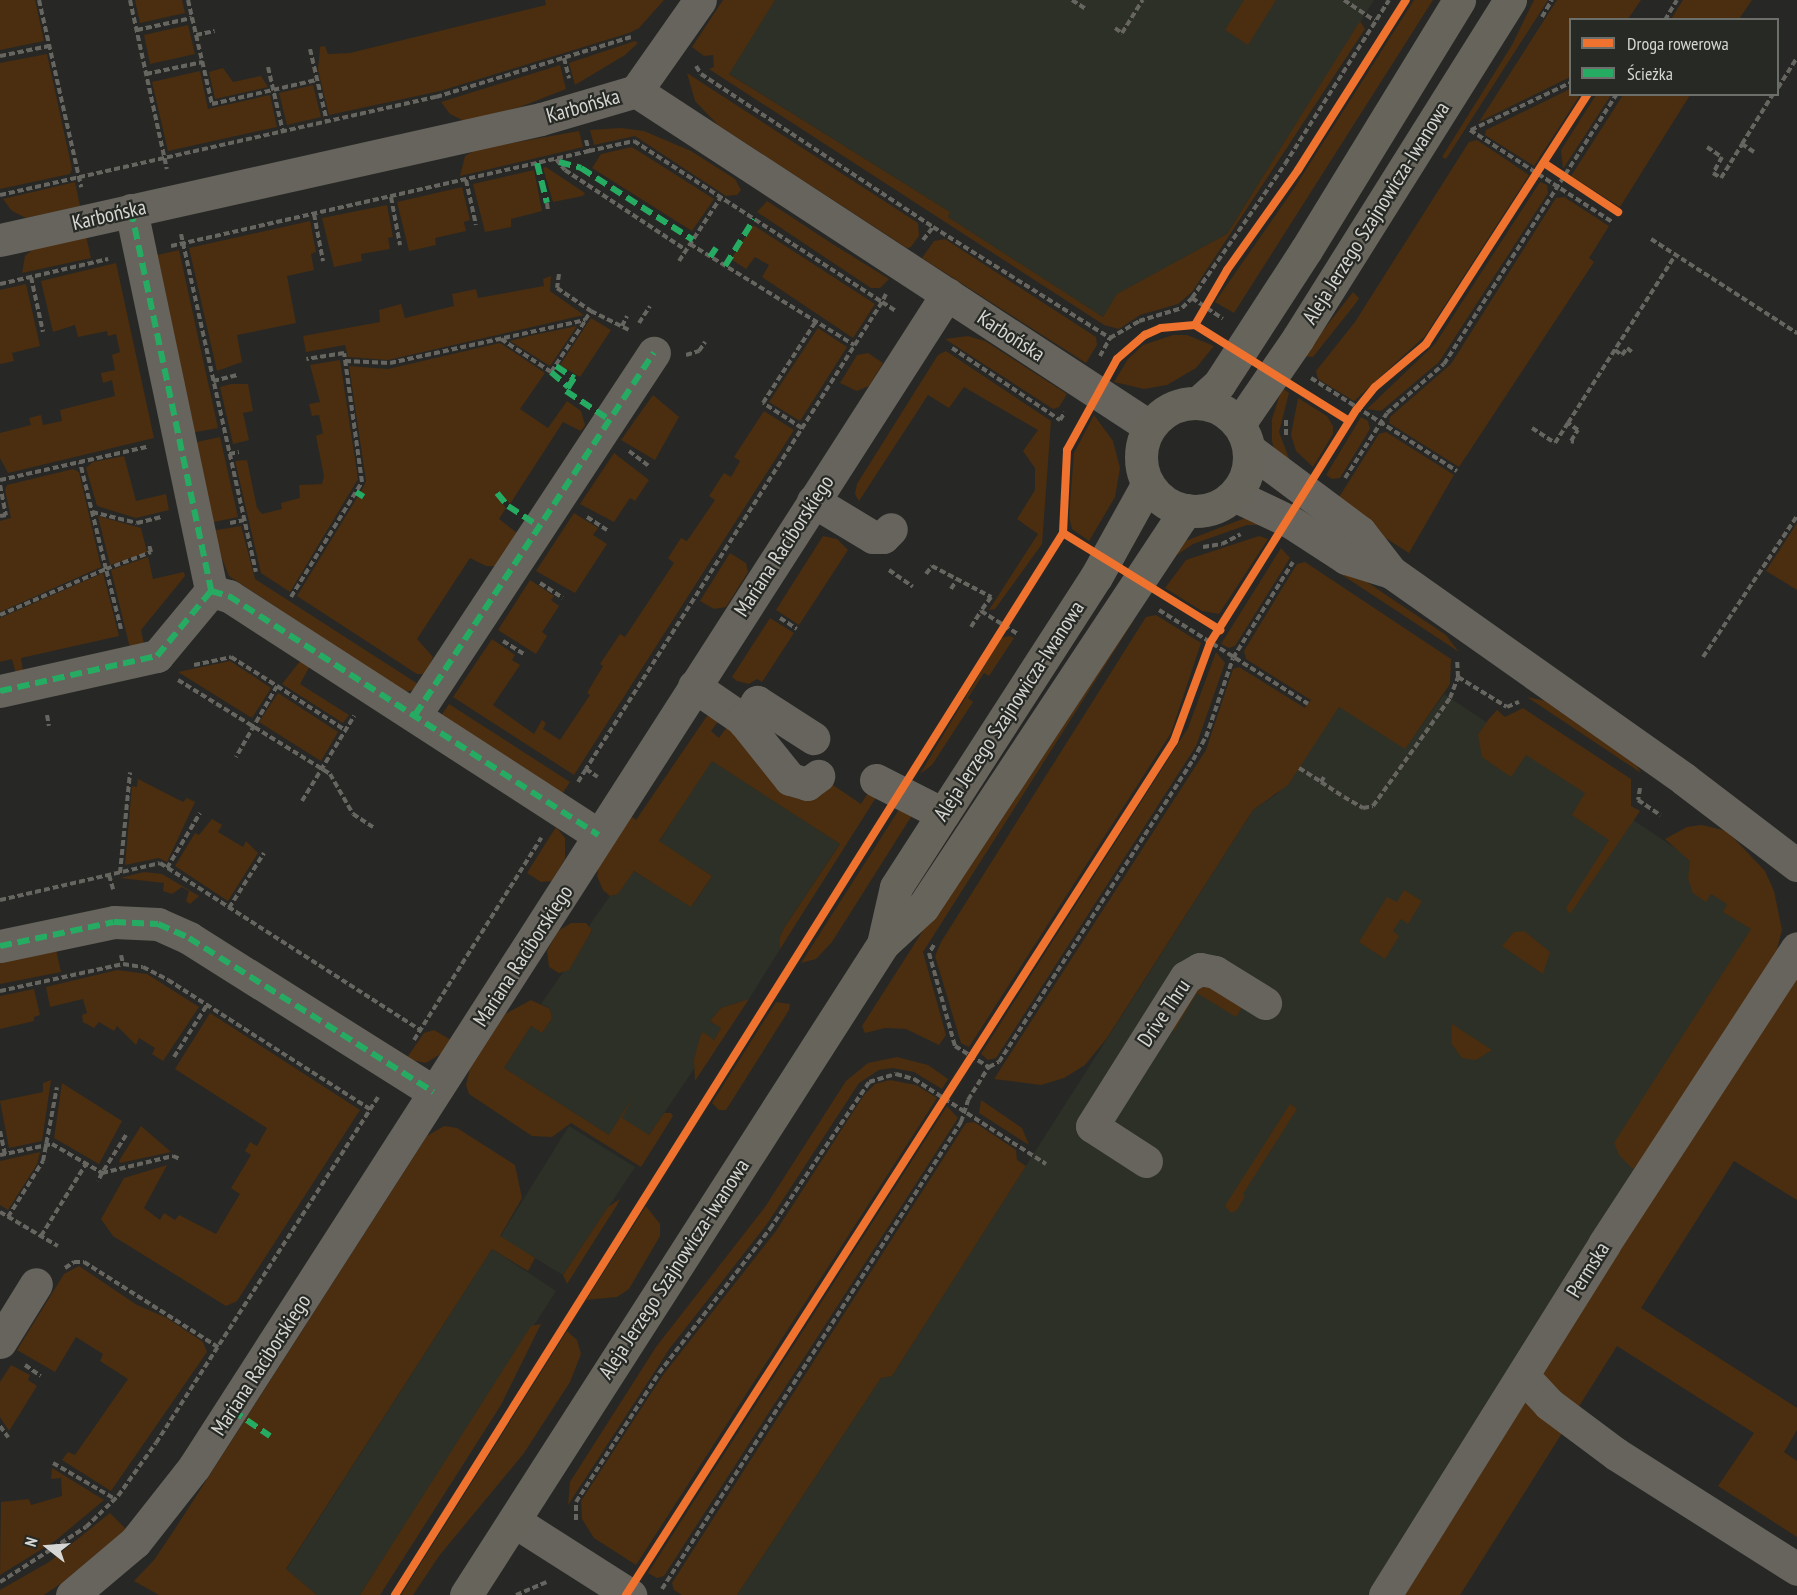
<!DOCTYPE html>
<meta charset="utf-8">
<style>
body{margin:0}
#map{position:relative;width:1797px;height:1595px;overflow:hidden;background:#272825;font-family:"PT Sans Narrow",sans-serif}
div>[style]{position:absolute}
.built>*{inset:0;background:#2d3026}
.green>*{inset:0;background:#4b2d0f}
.path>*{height:4px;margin-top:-2px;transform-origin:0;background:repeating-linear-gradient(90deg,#666560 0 6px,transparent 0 9px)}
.minor>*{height:33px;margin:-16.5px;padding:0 16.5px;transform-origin:16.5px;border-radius:16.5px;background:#66645d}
.major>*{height:33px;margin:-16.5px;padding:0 16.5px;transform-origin:16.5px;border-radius:16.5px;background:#67645c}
.major>.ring{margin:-16.5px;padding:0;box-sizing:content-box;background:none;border:33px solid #67645c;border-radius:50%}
.quiet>*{height:6px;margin-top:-3px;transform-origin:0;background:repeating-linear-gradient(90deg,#26ab63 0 12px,transparent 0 18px)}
.cycleway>*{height:8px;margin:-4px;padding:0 4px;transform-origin:4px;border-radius:4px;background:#ef722f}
span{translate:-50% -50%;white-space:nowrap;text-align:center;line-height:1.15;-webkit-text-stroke:4.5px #272924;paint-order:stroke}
.street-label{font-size:21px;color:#d6d7d4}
.legend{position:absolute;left:1569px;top:18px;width:210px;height:78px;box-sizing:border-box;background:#272924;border:2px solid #6d6f6a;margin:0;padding:8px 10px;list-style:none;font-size:18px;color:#d6d7d4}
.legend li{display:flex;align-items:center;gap:12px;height:30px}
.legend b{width:30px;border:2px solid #6d6f6a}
.north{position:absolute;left:18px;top:1517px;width:60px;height:60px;-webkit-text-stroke:4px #272924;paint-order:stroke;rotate:287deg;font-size:16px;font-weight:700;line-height:24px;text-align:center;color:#d6d7d4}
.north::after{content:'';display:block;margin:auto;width:21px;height:27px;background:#d6d7d4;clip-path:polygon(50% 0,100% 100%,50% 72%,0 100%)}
</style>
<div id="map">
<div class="built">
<i style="clip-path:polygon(775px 0,1374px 0,1227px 234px,1118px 294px,1103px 317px,948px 217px,950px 212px,728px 73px)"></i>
<i style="clip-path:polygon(1444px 694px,1765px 908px,1773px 947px,1369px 1595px,737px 1595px,881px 1378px,892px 1376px,1253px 810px,1277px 794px,1339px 707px,1417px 732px)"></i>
<i style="clip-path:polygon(711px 760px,840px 844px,784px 928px,779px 939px,780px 949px,749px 999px,721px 1008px,710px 1021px,721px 1028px,714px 1040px,703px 1033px,694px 1069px,649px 1135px,609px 1135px,504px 1068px,531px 1026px,542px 1033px,552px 1017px,550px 1009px,541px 1004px,592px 931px,589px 926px,610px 896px,618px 893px,633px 871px,692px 906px,712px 876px,659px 842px)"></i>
<i style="clip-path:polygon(569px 1126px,635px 1167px,563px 1275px,500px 1237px)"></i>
<i style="clip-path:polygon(492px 1249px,556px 1291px,360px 1595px,317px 1595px,286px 1570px)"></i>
</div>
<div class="green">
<i style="clip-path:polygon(0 0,35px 0,44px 41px,0 50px)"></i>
<i style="clip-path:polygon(135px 0,182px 0,185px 13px,140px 23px)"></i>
<i style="clip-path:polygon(545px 0,664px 0,639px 28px,629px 33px,440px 91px,329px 115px,318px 70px,320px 47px,325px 46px,328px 54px,350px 53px,546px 5px)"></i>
<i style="clip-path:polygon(723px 0,775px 0,729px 74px,950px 212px,948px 217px,1103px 317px,1117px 294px,1227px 234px,1360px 21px,1365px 29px,1192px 292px,1178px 304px,1140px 315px,1119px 329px,1104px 325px,709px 69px,714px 67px,713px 55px,704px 56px,692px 47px)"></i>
<i style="clip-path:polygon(1244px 0,1276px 0,1248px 45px,1225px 30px)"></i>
<i style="clip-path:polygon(1414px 0,1433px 0,1234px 313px,1215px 302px,1293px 190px)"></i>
<i style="clip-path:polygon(1534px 0,1548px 0,1446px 159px,1442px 157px,1512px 45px)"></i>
<i style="clip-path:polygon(1557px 0,1641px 0,1628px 19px,1570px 20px,1570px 77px,1479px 122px)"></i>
<i style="clip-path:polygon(1683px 0,1752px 0,1739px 19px,1671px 19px)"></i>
<i style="clip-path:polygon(188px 25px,195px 54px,150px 64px,144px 35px)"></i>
<i style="clip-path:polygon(635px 41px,638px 43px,625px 55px,575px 85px,569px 63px)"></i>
<i style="clip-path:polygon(47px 54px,72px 169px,70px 174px,0 189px,0 63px)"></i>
<i style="clip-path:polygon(560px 65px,566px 89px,520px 107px,464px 121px,450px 114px,441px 102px)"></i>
<i style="clip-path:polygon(223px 68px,233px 82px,261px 76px,268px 87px,215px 99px,209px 72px)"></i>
<i style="clip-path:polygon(200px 71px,208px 109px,270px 95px,277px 127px,168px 151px,152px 82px)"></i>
<i style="clip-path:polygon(687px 73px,918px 223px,919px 236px,911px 247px,907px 248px,718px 125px,695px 101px)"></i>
<i style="clip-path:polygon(313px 85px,321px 117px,287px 125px,279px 93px)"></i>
<i style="clip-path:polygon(1570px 89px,1570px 94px,1580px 95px,1534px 166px,1485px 135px,1486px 130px)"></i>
<i style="clip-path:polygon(1596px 95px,1611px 95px,1563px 169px,1561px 150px)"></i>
<i style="clip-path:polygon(1623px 95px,1690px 95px,1620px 207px,1571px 176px)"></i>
<i style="clip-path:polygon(621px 128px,644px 131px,691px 151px,735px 179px,741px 190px,737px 195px,726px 196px,635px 136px,594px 145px,590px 130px)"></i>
<i style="clip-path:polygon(579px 131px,583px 147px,460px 176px,465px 156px,478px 149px)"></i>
<i style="clip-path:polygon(1477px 140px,1529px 175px,1425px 336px,1354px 401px,1318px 379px,1316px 371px,1355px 322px,1469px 142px)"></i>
<i style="clip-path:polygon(632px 147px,714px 199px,692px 231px,592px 168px,601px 154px)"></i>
<i style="clip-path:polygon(546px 167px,585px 193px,583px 196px,553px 202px,543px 168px)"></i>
<i style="clip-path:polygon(534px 170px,542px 211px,511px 219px,511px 227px,485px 232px,473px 184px)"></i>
<i style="clip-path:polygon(75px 182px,80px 206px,26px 218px,12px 211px,3px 199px)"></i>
<i style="clip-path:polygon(1540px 182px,1547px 185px,1548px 193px,1439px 362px,1381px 411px,1367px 409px,1435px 344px)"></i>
<i style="clip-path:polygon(462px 187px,470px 220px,464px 222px,466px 231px,435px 238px,436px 245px,409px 251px,397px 202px)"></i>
<i style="clip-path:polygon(1564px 197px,1609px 226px,1589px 258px,1594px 262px,1459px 467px,1389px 423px,1390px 417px,1451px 364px,1556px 198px)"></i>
<i style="clip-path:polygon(767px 201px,831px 243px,889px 279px,880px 288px,871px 288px,757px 212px)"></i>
<i style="clip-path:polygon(387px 205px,393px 237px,388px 238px,390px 249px,361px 254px,362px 261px,334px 267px,322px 218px)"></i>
<i style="clip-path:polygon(310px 221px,316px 252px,311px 254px,314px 270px,287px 276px,296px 323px,237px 335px,242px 362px,217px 371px,189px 248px)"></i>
<i style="clip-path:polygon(753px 225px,875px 304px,853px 338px,762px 277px,769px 265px,755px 257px,746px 269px,731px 259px)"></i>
<i style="clip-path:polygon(86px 236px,91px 258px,22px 273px,25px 256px,33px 249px)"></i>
<i style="clip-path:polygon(945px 239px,1096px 337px,1097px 345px,1086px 363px,922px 258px,934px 241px)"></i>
<i style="clip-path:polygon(179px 250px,218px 428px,191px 433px,153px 256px)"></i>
<i style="clip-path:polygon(116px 263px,154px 438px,8px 473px,0 458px,0 433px,31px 425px,29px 418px,41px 415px,43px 425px,62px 421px,60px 410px,115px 396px,112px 380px,103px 383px,101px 373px,115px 370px,112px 355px,120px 352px,116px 334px,108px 336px,107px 331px,78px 337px,75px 325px,53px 332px,41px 281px)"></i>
<i style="clip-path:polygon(551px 276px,550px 291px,584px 315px,388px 360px,348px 357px,345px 345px,306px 352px,303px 336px,380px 322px,379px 310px,401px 304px,405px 318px,454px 306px,452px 294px,476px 289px,478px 298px,544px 286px,543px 279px)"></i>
<i style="clip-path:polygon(26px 284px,40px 346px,12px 353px,14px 361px,0 364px,0 290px)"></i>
<i style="clip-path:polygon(1353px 292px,1359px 298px,1356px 303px,1313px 357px,1303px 356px)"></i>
<i style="clip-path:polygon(591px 318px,611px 330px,580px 377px,560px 365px)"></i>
<i style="clip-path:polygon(577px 326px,550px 366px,510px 341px,529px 336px)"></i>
<i style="clip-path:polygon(818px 328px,847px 347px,800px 421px,769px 402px)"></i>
<i style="clip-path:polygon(1173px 335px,1187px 335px,1214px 346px,1196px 368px,1167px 385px,1144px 389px,1114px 382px,1128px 359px,1143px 345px)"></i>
<i style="clip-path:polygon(968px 336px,985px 341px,1067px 394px,1059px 407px,1053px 409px,945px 339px)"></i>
<i style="clip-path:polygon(500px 343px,545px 373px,520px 409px,548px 428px,567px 401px,581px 411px,585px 425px,581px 431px,563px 422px,510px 504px,499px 491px,496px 494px,506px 508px,499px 519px,517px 533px,495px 566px,486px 566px,470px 558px,417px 639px,433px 657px,425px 674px,417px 674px,297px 596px,358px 496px,363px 499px,365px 495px,361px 492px,366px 481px,349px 366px,388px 369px)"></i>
<i style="clip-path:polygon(946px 351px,1051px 421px,1042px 544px,995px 609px,989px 610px,1038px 534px,1017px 519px,1035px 490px,1035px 468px,1023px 451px,1038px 430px,964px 387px,949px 408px,928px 395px,859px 501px,855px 494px,857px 484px,938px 355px)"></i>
<i style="clip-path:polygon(868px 353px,883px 363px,869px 386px,857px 391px,840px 383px,857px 355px)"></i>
<i style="clip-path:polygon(340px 360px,358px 479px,290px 592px,261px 573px,235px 461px,247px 460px,257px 508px,262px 514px,282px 509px,281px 503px,300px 498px,299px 485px,322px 484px,324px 476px,316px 436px,323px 433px,319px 415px,312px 416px,309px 404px,320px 402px,310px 365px)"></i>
<i style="clip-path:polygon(231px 384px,248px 384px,253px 411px,243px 413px,249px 440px,233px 444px,220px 387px)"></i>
<i style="clip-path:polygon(1282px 388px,1289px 393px,1279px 432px,1290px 461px,1275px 452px,1272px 441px,1272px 419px)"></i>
<i style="clip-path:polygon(653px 395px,679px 417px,655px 460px,621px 440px)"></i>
<i style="clip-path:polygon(1298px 398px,1327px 416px,1333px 426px,1333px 434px,1313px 467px,1296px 451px,1291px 435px)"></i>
<i style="clip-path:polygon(764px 411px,794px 430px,574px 775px,453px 697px,492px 639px,515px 655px,512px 660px,520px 665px,493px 705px,534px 734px,542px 720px,546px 723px,543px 729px,560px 740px,590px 695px,587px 693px,603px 666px,600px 664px,620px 634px,625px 637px,674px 563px,668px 558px,681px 538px,687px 541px,715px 500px,709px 496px,724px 473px,731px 477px,740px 461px,734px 457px)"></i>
<i style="clip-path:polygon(1094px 415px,1113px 441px,1120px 468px,1115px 497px,1089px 541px,1072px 529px,1069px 517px,1074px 453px)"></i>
<i style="clip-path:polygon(1361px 417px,1368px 421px,1370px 429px,1340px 478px,1332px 479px,1326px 475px)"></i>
<i style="clip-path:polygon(1386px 432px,1454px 475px,1409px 553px,1334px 505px,1379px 434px)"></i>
<i style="clip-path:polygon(220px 437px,238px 517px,209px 523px,192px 443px)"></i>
<i style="clip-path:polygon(614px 453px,649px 480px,635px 501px,630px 498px,614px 522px,580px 504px)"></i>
<i style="clip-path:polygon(124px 456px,136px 501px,166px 494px,169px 510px,136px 518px,97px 506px,86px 468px,93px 462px)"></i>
<i style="clip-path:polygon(73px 469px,79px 472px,101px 567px,0 612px,0 521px,11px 518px,5px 490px,7px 485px)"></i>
<i style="clip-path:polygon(574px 513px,598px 528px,593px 535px,607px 544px,575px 593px,536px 571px)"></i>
<i style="clip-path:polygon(98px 516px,141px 528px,147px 552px,110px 565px)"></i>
<i style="clip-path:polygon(1245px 518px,1262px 525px,1247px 525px,1193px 544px,1171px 559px,1175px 545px)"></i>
<i style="clip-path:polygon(1797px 523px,1797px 590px,1766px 571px)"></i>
<i style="clip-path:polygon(241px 526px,255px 579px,418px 684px,413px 690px,405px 692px,229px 576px,211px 531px)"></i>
<i style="clip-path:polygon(823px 536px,837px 539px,848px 550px,799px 625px,776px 610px)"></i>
<i style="clip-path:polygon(1259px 536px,1268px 539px,1219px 614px,1202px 611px,1165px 588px,1186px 560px)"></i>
<i style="clip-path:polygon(1310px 544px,1446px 635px,1459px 652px,1321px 561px)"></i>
<i style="clip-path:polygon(1281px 548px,1290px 558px,1235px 646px,1229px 648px,1221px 644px)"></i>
<i style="clip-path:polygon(730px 553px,746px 563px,748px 572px,726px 607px,714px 609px,700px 601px)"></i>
<i style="clip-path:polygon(148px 557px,153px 579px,184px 572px,185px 576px,141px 630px,144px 644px,130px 648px,111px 570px)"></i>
<i style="clip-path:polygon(1305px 562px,1451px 659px,1450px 684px,1405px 749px,1339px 707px,1288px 785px,1253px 810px,1107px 1038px,1085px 1065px,1064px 1078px,1041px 1085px,994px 1079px,1206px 750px,1233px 669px,1239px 667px,1305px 708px,1311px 700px,1246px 659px,1244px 651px,1297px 564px)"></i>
<i style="clip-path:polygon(103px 573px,119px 636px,21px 658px,23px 672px,16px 674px,12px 659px,0 662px,0 618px)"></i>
<i style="clip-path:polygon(530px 580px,554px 596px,551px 600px,559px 606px,542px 632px,547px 636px,536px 654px,498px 630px)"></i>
<i style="clip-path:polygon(1128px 610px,1134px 620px,923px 952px,946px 1035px,939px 1045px,906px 1029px,885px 1028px,865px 1033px,862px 1026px)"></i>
<i style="clip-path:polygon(1156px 615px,1201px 643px,1171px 733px,969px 1047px,961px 1043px,935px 956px,941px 942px,1146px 617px)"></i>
<i style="clip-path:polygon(770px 618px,794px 633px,762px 682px,757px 679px,749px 684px,737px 681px,732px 677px)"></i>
<i style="clip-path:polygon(1009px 636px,1014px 638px,989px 676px,984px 673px,968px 698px,973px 702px,932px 765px,920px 774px,1001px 638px)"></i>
<i style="clip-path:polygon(1216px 652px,1225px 663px,1196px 746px,996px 1058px,988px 1060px,981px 1054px,1188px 728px)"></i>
<i style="clip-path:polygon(301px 660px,310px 666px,300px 684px,349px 715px,343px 723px,282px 684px)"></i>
<i style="clip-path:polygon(230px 661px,271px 688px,252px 718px,178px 672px)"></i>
<i style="clip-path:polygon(278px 693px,338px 732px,321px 761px,259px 722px)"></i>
<i style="clip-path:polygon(1527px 697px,1546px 701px,1636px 764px,1641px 773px)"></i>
<i style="clip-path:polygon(449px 704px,570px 782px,560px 797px,441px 716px)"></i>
<i style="clip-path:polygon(1523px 708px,1631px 779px,1631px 806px,1640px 811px,1570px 914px,1566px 908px,1609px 840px,1572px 815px,1585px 793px,1526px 755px,1511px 777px,1482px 757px,1478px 735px,1488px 720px,1497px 710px,1505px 717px)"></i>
<i style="clip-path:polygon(707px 716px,720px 719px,711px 731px,719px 738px,729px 724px,775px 784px,830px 783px,861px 804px,869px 791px,877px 796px,780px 949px,779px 939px,784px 928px,840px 844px,712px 761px,659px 841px,712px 876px,691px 907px,634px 871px,618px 894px,610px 896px,603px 890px,597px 876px,599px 864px,631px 816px,636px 820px)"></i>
<i style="clip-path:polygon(138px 779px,183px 802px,187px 798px,195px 802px,167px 862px,159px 858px,125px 865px,132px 786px,137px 787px)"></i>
<i style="clip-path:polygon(900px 808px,911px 813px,911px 817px,832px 942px,816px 959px,801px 963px)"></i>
<i style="clip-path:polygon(212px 819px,222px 825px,218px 832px,243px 847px,246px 841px,258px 853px,228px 901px,175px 866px,195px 833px,199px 835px)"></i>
<i style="clip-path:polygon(1702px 825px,1727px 831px,1765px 871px,1774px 891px,1782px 930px,1776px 953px,1654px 1145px,1633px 1169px,1619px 1155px,1614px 1143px,1751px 929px,1723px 912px,1727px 904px,1711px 894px,1706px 902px,1693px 893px,1688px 878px,1690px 861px,1665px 839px,1687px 827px)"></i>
<i style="clip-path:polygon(556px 827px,565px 838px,565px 859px,552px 881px,541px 882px,527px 873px)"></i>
<i style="clip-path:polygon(144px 872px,162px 874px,199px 896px,190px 904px,186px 901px,189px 891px,182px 887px,172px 894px,163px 891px,164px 883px,120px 878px)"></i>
<i style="clip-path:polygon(1404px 890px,1422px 901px,1408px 924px,1401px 919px,1393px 931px,1399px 936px,1385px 959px,1359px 942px,1387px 897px,1397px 902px)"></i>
<i style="clip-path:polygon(571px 923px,586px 923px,592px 930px,569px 970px,559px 973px,549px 967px,547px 951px,558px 931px)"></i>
<i style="clip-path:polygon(1524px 931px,1550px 952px,1543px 974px,1502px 946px,1514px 932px)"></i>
<i style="clip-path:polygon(56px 950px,61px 972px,0 984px,0 963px)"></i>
<i style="clip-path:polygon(117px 970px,147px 974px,199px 1007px,163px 1061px,152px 1054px,155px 1048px,139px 1038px,136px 1045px,117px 1026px,114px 1031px,99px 1022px,94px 1028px,83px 1022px,82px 1015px,87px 1013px,83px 999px,50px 1007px,46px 987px)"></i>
<i style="clip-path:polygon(1797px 975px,1797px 1200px,1734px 1161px,1641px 1308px,1797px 1408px,1797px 1430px,1784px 1452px,1797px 1461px,1797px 1537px,1718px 1486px,1754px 1433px,1617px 1346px,1460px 1595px,1401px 1595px,1615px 1251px)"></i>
<i style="clip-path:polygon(1196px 982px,1246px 1001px,1236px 1017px,1197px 993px,1174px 1031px,1166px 1026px)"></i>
<i style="clip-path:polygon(34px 989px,40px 1015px,34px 1017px,34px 1021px,0 1029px,0 996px)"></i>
<i style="clip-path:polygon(749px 999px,695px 1081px,694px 1060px,700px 1037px,703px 1032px,714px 1040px,721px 1028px,710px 1021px,721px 1008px)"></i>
<i style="clip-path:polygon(531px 1000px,550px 1009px,552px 1018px,542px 1033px,531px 1026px,504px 1068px,609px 1135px,633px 1097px,622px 1118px,649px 1135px,664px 1113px,671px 1113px,673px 1116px,641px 1167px,571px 1123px,552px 1137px,532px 1136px,469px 1094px,466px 1085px,470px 1068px,505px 1014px)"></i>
<i style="clip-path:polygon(776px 1002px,790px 1004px,789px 1010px,726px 1110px,719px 1110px,712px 1103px)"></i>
<i style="clip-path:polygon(210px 1013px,360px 1110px,237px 1301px,226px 1306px,113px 1236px,101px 1219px,124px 1178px,167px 1165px,144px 1208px,160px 1220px,164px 1213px,175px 1220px,179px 1215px,216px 1234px,240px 1194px,231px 1188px,251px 1155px,245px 1151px,250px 1142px,257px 1146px,267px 1128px,175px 1069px)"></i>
<i style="clip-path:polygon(1452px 1024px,1492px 1050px,1476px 1060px,1462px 1058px,1451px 1043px)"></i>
<i style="clip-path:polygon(434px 1030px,451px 1040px,442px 1053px,426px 1063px,406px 1059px,424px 1033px)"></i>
<i style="clip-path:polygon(897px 1057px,928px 1065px,948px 1079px,942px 1089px,914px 1072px,893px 1068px,879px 1070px,859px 1083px,767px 1224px,670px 1348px,568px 1505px,570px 1482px,656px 1347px,765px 1207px,846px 1081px,868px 1063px)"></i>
<i style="clip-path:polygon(51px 1080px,42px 1141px,9px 1148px,0 1101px,43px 1092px,43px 1083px)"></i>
<i style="clip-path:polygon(890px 1080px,916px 1085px,937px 1098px,636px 1565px,594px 1538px,582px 1519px,581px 1501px,663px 1375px,776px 1231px,864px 1095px,875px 1084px)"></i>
<i style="clip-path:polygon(62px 1083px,122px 1121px,99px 1164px,54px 1138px)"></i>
<i style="clip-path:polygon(981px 1100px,1022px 1128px,1029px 1145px,979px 1113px)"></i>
<i style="clip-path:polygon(1290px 1104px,1297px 1109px,1243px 1194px,1245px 1196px,1237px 1210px,1231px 1213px,1225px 1206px)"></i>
<i style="clip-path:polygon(947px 1106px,958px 1118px,664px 1576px,657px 1578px,648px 1573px)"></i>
<i style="clip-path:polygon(974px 1122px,1016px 1150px,1017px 1160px,1026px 1166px,892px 1376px,881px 1378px,737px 1595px,682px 1595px,674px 1590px,672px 1583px,966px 1123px)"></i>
<i style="clip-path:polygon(141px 1126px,171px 1152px,120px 1163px,119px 1161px)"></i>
<i style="clip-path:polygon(444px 1126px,457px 1128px,515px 1165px,522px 1198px,500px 1236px,535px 1258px,528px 1271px,492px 1249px,286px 1569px,317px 1595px,159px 1595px,134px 1581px,154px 1560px,175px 1529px,418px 1150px,427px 1136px)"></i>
<i style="clip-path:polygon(40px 1152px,37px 1164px,8px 1210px,0 1205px,0 1161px)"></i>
<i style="clip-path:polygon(620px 1199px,617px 1205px,567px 1284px,563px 1275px,608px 1207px)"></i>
<i style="clip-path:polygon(646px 1206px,660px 1224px,660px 1236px,629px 1289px,617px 1297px,586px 1300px)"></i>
<i style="clip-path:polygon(79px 1266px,137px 1305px,167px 1318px,203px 1342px,207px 1352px,111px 1491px,62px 1460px,68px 1452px,75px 1455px,128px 1379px,100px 1361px,103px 1354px,76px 1337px,55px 1372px,17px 1350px,64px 1274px)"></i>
<i style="clip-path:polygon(541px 1324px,501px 1405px,380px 1595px,360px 1595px,531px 1326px)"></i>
<i style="clip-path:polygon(567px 1331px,577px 1340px,581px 1354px,570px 1382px,524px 1453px,439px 1556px,413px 1595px,401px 1595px)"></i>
<i style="clip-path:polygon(11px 1365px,30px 1375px,28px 1380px,37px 1386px,9px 1431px,0 1417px,0 1382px)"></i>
<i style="clip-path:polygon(52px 1468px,104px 1500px,55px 1541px,0 1575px,1px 1502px,29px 1499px,31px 1505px,62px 1496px,61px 1478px,51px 1479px)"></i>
<i style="clip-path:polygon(110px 1513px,126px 1529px,63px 1582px,44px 1595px,0 1595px,0 1590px,49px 1562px)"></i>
</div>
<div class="path">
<i style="left:39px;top:0;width:192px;rotate:77.3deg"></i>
<i style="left:130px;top:0;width:173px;rotate:77.7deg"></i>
<i style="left:188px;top:0;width:107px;rotate:77deg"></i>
<i style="left:212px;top:104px;width:107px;rotate:-13deg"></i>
<i style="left:1072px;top:0;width:17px;rotate:33deg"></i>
<i style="left:1344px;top:0;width:37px;rotate:34deg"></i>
<i style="left:1542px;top:17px;width:20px;rotate:-60deg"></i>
<i style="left:1665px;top:20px;width:23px;rotate:-59deg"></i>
<i style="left:1115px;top:28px;width:9px;rotate:36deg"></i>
<i style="left:1122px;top:33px;width:39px;rotate:-58deg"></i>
<i style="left:137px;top:30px;width:56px;rotate:-12.3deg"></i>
<i style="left:196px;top:35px;width:19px;rotate:-12deg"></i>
<i style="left:310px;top:49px;width:75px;rotate:76.9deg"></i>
<i style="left:0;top:56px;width:50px;rotate:-11.5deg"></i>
<i style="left:564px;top:58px;width:21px;rotate:76deg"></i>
<i style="left:696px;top:66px;width:9px;rotate:58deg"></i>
<i style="left:701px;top:74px;width:278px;rotate:33.4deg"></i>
<i style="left:933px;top:227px;width:209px;rotate:32.1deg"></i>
<i style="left:1110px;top:338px;width:34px;rotate:-30deg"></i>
<i style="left:1139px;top:321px;width:45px;rotate:-16.8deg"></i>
<i style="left:1182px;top:308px;width:14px;rotate:-45deg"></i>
<i style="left:1192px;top:298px;width:163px;rotate:-55.2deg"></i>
<i style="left:1285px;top:164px;width:194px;rotate:-57.6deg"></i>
<i style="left:268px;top:67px;width:67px;rotate:77deg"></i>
<i style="left:146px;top:74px;width:58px;rotate:-11.9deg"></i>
<i style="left:1778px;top:88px;width:36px;rotate:-58deg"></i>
<i style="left:1470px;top:130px;width:169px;rotate:32.9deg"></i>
<i style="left:1471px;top:130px;width:110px;rotate:-25.4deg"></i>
<i style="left:586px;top:140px;width:11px;rotate:75deg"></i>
<i style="left:589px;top:151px;width:46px;rotate:-12.5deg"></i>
<i style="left:634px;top:141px;width:296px;rotate:33deg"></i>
<i style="left:882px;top:302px;width:553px;rotate:122.37deg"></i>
<i style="left:586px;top:769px;width:14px;rotate:34deg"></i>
<i style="left:1707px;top:147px;width:18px;rotate:34deg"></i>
<i style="left:1722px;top:157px;width:18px;rotate:119deg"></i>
<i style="left:1713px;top:173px;width:9px;rotate:32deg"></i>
<i style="left:1721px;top:178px;width:40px;rotate:-58deg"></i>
<i style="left:1754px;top:152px;width:14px;rotate:-146deg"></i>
<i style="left:1742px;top:144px;width:59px;rotate:-58.2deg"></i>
<i style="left:556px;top:159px;width:14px;rotate:51deg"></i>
<i style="left:565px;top:170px;width:145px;rotate:33.5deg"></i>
<i style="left:466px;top:180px;width:46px;rotate:77.5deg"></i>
<i style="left:0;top:195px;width:447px;rotate:-12.7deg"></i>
<i style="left:436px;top:97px;width:204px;rotate:-17.1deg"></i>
<i style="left:391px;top:197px;width:49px;rotate:79.4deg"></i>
<i style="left:547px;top:203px;width:8px;rotate:83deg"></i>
<i style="left:314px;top:214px;width:48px;rotate:79.2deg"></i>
<i style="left:181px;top:234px;width:346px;rotate:77.5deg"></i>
<i style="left:1651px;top:239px;width:174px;rotate:32.8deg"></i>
<i style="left:923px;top:240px;width:16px;rotate:-52deg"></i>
<i style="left:690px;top:244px;width:193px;rotate:31.6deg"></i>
<i style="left:171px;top:246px;width:429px;rotate:-12.8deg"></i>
<i style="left:679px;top:261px;width:77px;rotate:-56.7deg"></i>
<i style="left:559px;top:274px;width:14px;rotate:98deg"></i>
<i style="left:557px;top:288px;width:41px;rotate:34.1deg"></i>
<i style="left:31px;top:277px;width:56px;rotate:77.7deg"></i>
<i style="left:0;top:284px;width:111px;rotate:-13deg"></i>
<i style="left:886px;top:294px;width:9px;rotate:117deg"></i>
<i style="left:882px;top:302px;width:17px;rotate:33deg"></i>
<i style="left:1192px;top:298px;width:37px;rotate:34deg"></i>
<i style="left:639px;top:323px;width:20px;rotate:-57deg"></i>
<i style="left:622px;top:326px;width:11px;rotate:-63deg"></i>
<i style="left:501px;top:339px;width:60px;rotate:33.4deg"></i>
<i style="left:551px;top:372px;width:61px;rotate:-56.3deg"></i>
<i style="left:952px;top:348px;width:130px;rotate:33.7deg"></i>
<i style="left:1060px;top:420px;width:9px;rotate:-58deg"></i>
<i style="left:1615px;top:350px;width:9px;rotate:36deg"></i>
<i style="left:1622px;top:355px;width:9px;rotate:-54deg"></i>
<i style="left:1627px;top:348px;width:6px;rotate:39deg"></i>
<i style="left:686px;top:355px;width:14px;rotate:-17deg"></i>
<i style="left:699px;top:351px;width:11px;rotate:-56deg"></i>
<i style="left:1100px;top:356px;width:21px;rotate:-61deg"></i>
<i style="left:345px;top:361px;width:45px;rotate:2.5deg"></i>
<i style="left:390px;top:363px;width:200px;rotate:-12.4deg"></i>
<i style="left:585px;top:320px;width:11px;rotate:-56deg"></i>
<i style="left:591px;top:311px;width:42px;rotate:26.6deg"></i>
<i style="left:1311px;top:378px;width:173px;rotate:32.5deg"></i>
<i style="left:213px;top:381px;width:25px;rotate:-14deg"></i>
<i style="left:802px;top:428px;width:46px;rotate:-147.3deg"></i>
<i style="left:763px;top:403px;width:98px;rotate:-57.1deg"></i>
<i style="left:1532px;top:428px;width:27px;rotate:33deg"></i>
<i style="left:1555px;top:443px;width:24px;rotate:-57deg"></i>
<i style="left:1286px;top:435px;width:16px;rotate:-90deg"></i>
<i style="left:1574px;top:442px;width:3px;rotate:-162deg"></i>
<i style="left:1571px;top:441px;width:13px;rotate:-58deg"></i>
<i style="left:1578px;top:430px;width:12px;rotate:-145deg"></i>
<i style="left:1568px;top:423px;width:201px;rotate:-57.4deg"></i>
<i style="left:629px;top:451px;width:25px;rotate:37deg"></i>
<i style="left:229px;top:454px;width:10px;rotate:-11deg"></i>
<i style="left:1345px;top:478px;width:77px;rotate:-57.1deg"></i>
<i style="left:1387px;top:413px;width:75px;rotate:-40.7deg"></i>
<i style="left:1444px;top:364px;width:321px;rotate:-57.4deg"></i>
<i style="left:0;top:480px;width:151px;rotate:-12.7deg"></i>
<i style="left:0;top:485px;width:31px;rotate:79deg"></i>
<i style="left:6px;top:515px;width:6px;rotate:171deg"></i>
<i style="left:92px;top:512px;width:46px;rotate:13.7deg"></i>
<i style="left:137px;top:523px;width:25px;rotate:-14deg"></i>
<i style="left:587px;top:517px;width:24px;rotate:33deg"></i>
<i style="left:230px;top:523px;width:14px;rotate:-12deg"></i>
<i style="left:1203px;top:547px;width:19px;rotate:-9deg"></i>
<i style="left:1222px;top:544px;width:21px;rotate:-28deg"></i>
<i style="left:889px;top:570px;width:29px;rotate:35deg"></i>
<i style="left:926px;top:574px;width:10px;rotate:-53deg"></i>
<i style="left:932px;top:566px;width:67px;rotate:27.7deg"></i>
<i style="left:991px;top:597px;width:17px;rotate:126deg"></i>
<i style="left:981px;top:611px;width:44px;rotate:31.9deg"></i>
<i style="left:540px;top:583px;width:27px;rotate:33deg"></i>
<i style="left:951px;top:589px;width:9px;rotate:-58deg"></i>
<i style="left:291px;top:597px;width:135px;rotate:-58.3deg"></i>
<i style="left:362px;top:482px;width:130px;rotate:-97.9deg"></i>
<i style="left:344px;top:353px;width:38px;rotate:171deg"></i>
<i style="left:1159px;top:610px;width:176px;rotate:32.2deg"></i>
<i style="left:0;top:615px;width:116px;rotate:-23.5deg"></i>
<i style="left:106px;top:569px;width:110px;rotate:-103.7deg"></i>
<i style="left:780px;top:618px;width:20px;rotate:33deg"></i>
<i style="left:971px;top:627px;width:19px;rotate:-58deg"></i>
<i style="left:121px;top:629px;width:62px;rotate:-104deg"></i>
<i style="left:106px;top:569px;width:48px;rotate:-20.7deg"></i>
<i style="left:151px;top:552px;width:7px;rotate:-106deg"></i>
<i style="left:503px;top:641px;width:26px;rotate:32deg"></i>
<i style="left:1703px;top:657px;width:169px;rotate:-56.3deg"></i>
<i style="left:194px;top:665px;width:38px;rotate:-12deg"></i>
<i style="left:231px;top:657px;width:54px;rotate:32.2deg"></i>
<i style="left:277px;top:686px;width:82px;rotate:120deg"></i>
<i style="left:1458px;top:677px;width:57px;rotate:31.5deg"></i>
<i style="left:1507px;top:707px;width:13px;rotate:-23deg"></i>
<i style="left:178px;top:680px;width:179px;rotate:31.7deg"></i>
<i style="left:330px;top:774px;width:46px;rotate:60.1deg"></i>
<i style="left:353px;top:814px;width:24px;rotate:33deg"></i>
<i style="left:277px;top:686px;width:81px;rotate:32.9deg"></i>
<i style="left:47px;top:715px;width:11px;rotate:80deg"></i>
<i style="left:1299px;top:768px;width:26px;rotate:32deg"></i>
<i style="left:1324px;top:777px;width:6px;rotate:121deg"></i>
<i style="left:1321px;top:782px;width:27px;rotate:33deg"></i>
<i style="left:1344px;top:797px;width:22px;rotate:30deg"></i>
<i style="left:1363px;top:808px;width:10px;rotate:-11deg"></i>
<i style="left:1373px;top:806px;width:133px;rotate:-54.5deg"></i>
<i style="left:1450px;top:698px;width:22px;rotate:-69deg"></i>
<i style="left:1458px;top:677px;width:17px;rotate:-93deg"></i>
<i style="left:578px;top:782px;width:15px;rotate:-58deg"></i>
<i style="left:1640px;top:788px;width:12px;rotate:99deg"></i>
<i style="left:1638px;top:800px;width:27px;rotate:34deg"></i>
<i style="left:302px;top:801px;width:100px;rotate:-58.5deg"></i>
<i style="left:167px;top:868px;width:64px;rotate:-59deg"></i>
<i style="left:120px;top:873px;width:101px;rotate:-84.3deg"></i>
<i style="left:109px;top:875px;width:15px;rotate:74deg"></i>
<i style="left:0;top:900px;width:164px;rotate:-13deg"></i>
<i style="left:160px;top:863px;width:309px;rotate:32.7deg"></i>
<i style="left:229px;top:908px;width:65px;rotate:-57.5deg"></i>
<i style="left:934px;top:945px;width:9px;rotate:122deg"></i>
<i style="left:929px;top:953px;width:97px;rotate:74.4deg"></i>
<i style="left:955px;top:1046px;width:40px;rotate:32deg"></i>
<i style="left:121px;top:955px;width:9px;rotate:77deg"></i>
<i style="left:123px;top:964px;width:20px;rotate:9deg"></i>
<i style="left:143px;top:967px;width:28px;rotate:27deg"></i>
<i style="left:168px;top:980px;width:240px;rotate:32.6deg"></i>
<i style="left:0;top:991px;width:126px;rotate:-12.4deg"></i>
<i style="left:414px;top:1040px;width:239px;rotate:-57.8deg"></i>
<i style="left:174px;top:1057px;width:62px;rotate:-57.6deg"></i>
<i style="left:0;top:1131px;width:24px;rotate:78deg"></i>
<i style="left:126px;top:1135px;width:45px;rotate:122.3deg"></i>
<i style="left:102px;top:1173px;width:73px;rotate:-13.5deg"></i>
<i style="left:173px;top:1156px;width:8px;rotate:23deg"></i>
<i style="left:0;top:1155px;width:53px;rotate:-11.9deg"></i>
<i style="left:52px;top:1144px;width:58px;rotate:30.1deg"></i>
<i style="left:102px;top:1173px;width:9px;rotate:117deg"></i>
<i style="left:0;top:1212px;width:67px;rotate:30.4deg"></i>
<i style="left:8px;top:1217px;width:66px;rotate:-58deg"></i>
<i style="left:43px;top:1161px;width:75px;rotate:-79.3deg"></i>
<i style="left:41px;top:1236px;width:85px;rotate:-58deg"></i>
<i style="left:65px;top:1268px;width:11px;rotate:-34deg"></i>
<i style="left:74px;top:1262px;width:10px"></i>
<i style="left:84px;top:1262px;width:159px;rotate:32.4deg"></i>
<i style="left:25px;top:1365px;width:19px;rotate:35deg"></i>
<i style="left:0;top:1426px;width:14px;rotate:54deg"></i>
<i style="left:53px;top:1463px;width:72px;rotate:30.1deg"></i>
<i style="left:576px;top:1520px;width:18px;rotate:-90deg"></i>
<i style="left:576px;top:1502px;width:153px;rotate:-57.2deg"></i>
<i style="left:659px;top:1373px;width:182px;rotate:-52.4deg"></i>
<i style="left:770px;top:1229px;width:177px;rotate:-56deg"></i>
<i style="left:869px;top:1082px;width:28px;rotate:-17deg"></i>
<i style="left:896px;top:1074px;width:19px;rotate:16deg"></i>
<i style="left:914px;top:1079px;width:157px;rotate:32.8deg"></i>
<i style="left:0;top:1582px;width:102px;rotate:-32.6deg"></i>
<i style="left:86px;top:1527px;width:45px;rotate:-44.1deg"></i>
<i style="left:118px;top:1496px;width:65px;rotate:-54.4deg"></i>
<i style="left:156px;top:1443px;width:411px;rotate:-57.3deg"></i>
<i style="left:662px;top:1589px;width:555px;rotate:-57.37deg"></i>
<i style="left:961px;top:1122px;width:23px;rotate:-72deg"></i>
<i style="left:968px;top:1100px;width:39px;rotate:-58deg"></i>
<i style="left:989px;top:1067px;width:11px;rotate:-27deg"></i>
<i style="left:999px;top:1062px;width:359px;rotate:-57.3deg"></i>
<i style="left:1193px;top:760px;width:26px;rotate:-61deg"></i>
<i style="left:1206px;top:737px;width:83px;rotate:-71.1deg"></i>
<i style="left:1233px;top:658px;width:113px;rotate:-58deg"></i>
<i style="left:516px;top:1595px;width:33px;rotate:-23deg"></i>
</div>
<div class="minor">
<i style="left:636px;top:91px;width:111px;rotate:-54.9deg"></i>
<i style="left:131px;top:210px;width:389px;rotate:78.1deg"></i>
<i style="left:0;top:240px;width:554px;rotate:-12.61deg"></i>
<i style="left:541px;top:119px;width:99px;rotate:-16.4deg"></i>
<i style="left:636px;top:91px;width:614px;rotate:33.17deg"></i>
<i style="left:1250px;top:450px;width:137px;rotate:36.7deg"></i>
<i style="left:1360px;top:532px;width:51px;rotate:52.2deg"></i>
<i style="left:1391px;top:572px;width:359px;rotate:35.2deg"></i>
<i style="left:1684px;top:779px;width:142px;rotate:37.3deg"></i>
<i style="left:1234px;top:495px;width:61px;rotate:25.3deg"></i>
<i style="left:1289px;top:521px;width:68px;rotate:33deg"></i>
<i style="left:1346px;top:558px;width:47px;rotate:17.3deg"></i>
<i style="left:813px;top:501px;width:70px;rotate:31deg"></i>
<i style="left:873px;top:537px;width:10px"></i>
<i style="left:883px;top:537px;width:11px;rotate:-45deg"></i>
<i style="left:694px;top:686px;width:58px;rotate:34.5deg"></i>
<i style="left:742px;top:719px;width:77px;rotate:51.3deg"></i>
<i style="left:790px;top:779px;width:18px;rotate:16deg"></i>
<i style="left:807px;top:784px;width:14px;rotate:-36deg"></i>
<i style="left:0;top:691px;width:161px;rotate:-12.6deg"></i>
<i style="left:157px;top:656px;width:85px;rotate:-50.3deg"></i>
<i style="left:211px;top:591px;width:19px;rotate:16deg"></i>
<i style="left:229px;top:596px;width:440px;rotate:32.9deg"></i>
<i style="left:415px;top:715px;width:434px;rotate:-56.6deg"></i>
<i style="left:744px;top:722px;width:24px;rotate:-57deg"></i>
<i style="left:757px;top:702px;width:67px;rotate:32.7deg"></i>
<i style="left:876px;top:780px;width:75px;rotate:26.9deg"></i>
<i style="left:0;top:946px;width:116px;rotate:-11.9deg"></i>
<i style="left:114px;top:922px;width:44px;rotate:2.6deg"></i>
<i style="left:158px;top:924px;width:34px;rotate:24deg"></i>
<i style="left:189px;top:938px;width:289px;rotate:32.2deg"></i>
<i style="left:1146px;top:1161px;width:64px;rotate:-147.1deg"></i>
<i style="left:1092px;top:1126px;width:176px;rotate:-57.8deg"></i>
<i style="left:1186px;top:977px;width:16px;rotate:-30deg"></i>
<i style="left:1200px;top:969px;width:15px;rotate:11deg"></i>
<i style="left:1215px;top:972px;width:59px;rotate:31.8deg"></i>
<i style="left:0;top:1342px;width:68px;rotate:-58.2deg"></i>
<i style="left:1523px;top:1376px;width:38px;rotate:47deg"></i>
<i style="left:1549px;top:1404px;width:84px;rotate:36.7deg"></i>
<i style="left:1616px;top:1454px;width:214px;rotate:32.4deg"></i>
<i style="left:514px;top:1521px;width:138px;rotate:32.5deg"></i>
<i style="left:72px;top:1595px;width:82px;rotate:-40.1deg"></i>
<i style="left:135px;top:1542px;width:95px;rotate:-51.8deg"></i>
<i style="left:194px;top:1467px;width:1394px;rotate:-57.3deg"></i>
<i style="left:1385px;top:1595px;width:414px;rotate:-58deg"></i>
<i style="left:1604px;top:1244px;width:353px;rotate:-56.9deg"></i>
</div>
<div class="major">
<i style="left:1199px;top:402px;width:27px;rotate:-42deg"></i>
<i style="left:1219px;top:384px;width:160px;rotate:-57deg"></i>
<i style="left:1306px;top:250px;width:293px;rotate:-58.5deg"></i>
<i class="ring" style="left:1141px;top:403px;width:75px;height:75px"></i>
<i style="left:1239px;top:424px;width:104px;rotate:-55.5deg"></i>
<i style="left:1298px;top:338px;width:399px;rotate:-57.9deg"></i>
<i style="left:883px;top:944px;width:58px;rotate:-77.2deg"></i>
<i style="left:896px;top:887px;width:369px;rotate:-57.2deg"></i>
<i style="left:1096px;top:577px;width:107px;rotate:-61deg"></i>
<i style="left:466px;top:1595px;width:773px;rotate:-57.36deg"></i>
<i style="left:883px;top:944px;width:54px;rotate:-42.8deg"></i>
<i style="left:923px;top:907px;width:476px;rotate:-56.5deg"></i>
</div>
<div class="quiet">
<i style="left:559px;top:162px;width:23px;rotate:15deg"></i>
<i style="left:581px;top:168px;width:133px;rotate:32.7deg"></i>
<i style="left:537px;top:163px;width:41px;rotate:76deg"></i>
<i style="left:131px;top:210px;width:389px;rotate:78.1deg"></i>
<i style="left:710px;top:257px;width:11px;rotate:-56deg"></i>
<i style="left:725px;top:266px;width:55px;rotate:-58.3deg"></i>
<i style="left:556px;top:366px;width:22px;rotate:34deg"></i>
<i style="left:574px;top:378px;width:15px;rotate:122deg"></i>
<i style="left:566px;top:391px;width:53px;rotate:33.4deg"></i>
<i style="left:551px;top:372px;width:23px;rotate:41deg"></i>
<i style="left:356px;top:492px;width:9px;rotate:32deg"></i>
<i style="left:497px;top:493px;width:17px;rotate:50deg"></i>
<i style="left:508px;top:506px;width:37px;rotate:33deg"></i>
<i style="left:0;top:691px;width:161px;rotate:-12.6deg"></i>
<i style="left:157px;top:656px;width:85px;rotate:-50.3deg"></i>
<i style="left:211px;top:591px;width:19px;rotate:16deg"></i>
<i style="left:229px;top:596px;width:440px;rotate:32.9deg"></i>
<i style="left:415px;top:715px;width:434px;rotate:-56.6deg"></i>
<i style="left:0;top:946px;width:116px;rotate:-11.9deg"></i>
<i style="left:114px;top:922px;width:44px;rotate:2.6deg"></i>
<i style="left:158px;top:924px;width:34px;rotate:24deg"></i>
<i style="left:189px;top:938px;width:289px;rotate:32.2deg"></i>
<i style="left:232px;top:1410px;width:46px;rotate:34.4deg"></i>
</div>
<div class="cycleway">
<i style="left:1544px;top:163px;width:89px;rotate:33.5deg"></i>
<i style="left:1195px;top:325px;width:64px;rotate:-59.8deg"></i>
<i style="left:1227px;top:270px;width:123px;rotate:-54.6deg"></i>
<i style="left:1298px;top:170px;width:201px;rotate:-57.6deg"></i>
<i style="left:1063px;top:533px;width:185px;rotate:31.7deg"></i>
<i style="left:395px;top:1595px;width:1255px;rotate:-57.83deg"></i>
<i style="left:1063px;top:533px;width:83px;rotate:-87.2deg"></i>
<i style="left:1067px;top:450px;width:104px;rotate:-61.2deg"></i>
<i style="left:1117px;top:359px;width:37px;rotate:-41deg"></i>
<i style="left:1145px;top:335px;width:17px;rotate:-24deg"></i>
<i style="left:1161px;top:328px;width:34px;rotate:-5deg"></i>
<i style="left:1195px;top:325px;width:181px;rotate:31.9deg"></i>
<i style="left:626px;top:1595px;width:1015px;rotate:-57.31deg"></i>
<i style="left:1174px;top:741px;width:104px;rotate:-69.8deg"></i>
<i style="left:1210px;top:643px;width:276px;rotate:-57.9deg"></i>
<i style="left:1357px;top:409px;width:28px;rotate:-51deg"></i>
<i style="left:1375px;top:387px;width:67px;rotate:-40.1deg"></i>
<i style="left:1426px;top:344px;width:298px;rotate:-57.1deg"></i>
</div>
<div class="street-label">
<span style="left:583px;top:106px;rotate:-16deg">Karbońska</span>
<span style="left:1376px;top:213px;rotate:-58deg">Aleja Jerzego Szajnowicza-Iwanowa</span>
<span style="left:109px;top:215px;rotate:-13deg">Karbońska</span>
<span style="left:1011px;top:336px;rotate:33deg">Karbońska</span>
<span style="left:784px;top:546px;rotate:-57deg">Mariana Raciborskiego</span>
<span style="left:1009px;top:711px;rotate:-57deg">Aleja Jerzego Szajnowicza-Iwanowa</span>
<span style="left:523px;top:956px;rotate:-57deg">Mariana Raciborskiego</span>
<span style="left:1164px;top:1013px;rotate:-56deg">Drive Thru</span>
<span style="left:674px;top:1269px;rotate:-57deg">Aleja Jerzego Szajnowicza-Iwanowa</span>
<span style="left:1588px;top:1270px;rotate:-58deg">Permska</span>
<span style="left:261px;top:1365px;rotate:-57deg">Mariana Raciborskiego</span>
</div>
<ul class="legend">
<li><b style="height:8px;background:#ef722f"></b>Droga rowerowa</li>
<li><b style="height:8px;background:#26ab63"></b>Ścieżka</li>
</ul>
<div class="north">N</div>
</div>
